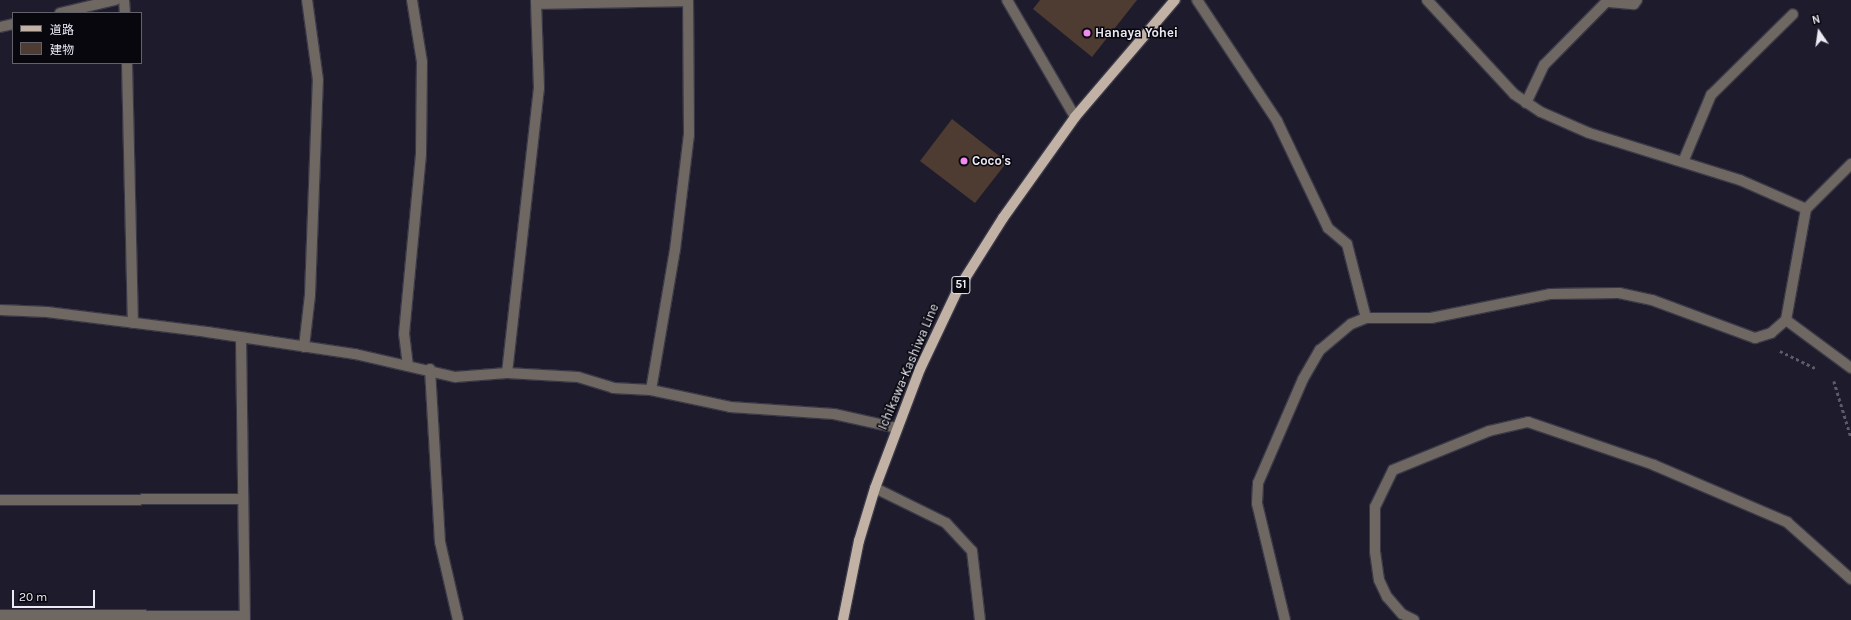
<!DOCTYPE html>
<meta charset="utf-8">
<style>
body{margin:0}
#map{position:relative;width:1851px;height:620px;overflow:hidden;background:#1e1c2c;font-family:Karla,"Noto Sans JP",sans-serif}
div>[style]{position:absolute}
.building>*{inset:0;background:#4e3c32}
.path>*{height:2.5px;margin-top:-1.25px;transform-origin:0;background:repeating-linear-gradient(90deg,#5c5b69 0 3px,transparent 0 6px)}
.roads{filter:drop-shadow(1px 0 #3b3948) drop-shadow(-1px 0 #3b3948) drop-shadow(0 1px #3b3948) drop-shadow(0 -1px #3b3948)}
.minor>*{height:10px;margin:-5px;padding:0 5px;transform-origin:5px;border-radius:5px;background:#6f6761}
.major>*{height:10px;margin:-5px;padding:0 5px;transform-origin:5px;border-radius:5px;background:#c1b2a5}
.dots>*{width:11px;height:11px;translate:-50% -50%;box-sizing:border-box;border:2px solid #08070e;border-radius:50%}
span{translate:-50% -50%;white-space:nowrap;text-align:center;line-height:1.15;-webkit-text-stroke:3px #08070e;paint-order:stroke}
.shield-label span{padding:1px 3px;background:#08070e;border:1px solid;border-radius:3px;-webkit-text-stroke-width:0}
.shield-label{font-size:12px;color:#ebeaf5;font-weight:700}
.poi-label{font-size:13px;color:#ebeaf5;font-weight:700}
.left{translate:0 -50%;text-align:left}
.street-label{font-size:13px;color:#ebeaf5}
.legend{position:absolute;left:12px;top:12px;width:130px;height:52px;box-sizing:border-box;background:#08070e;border:1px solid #63626a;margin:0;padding:5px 7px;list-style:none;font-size:12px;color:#ebeaf5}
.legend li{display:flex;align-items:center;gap:8px;height:20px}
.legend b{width:20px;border:1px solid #63626a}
.north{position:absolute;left:1799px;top:12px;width:40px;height:40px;-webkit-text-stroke:3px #08070e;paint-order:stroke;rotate:347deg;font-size:11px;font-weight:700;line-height:16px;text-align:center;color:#ebeaf5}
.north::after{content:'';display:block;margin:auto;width:14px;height:18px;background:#ebeaf5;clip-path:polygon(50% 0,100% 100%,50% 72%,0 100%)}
.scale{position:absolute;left:12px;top:590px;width:83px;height:18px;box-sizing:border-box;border:2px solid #ebeaf5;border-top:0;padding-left:5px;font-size:12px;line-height:14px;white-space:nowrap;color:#ebeaf5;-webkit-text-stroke:3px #08070e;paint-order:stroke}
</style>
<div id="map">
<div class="building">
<i style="clip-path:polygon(1040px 0,1137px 0,1092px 57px,1033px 9px)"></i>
<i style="clip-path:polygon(952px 119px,1007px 162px,975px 203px,920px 161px)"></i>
</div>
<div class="path">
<i style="left:1780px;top:351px;width:41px;rotate:25.9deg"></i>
<i style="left:1834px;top:381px;width:59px;rotate:73.1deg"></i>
</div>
<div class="roads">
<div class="minor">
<i style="left:124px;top:0;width:13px;rotate:86deg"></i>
<i style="left:1007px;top:0;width:135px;rotate:59.8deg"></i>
<i style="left:1197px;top:0;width:145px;rotate:56.5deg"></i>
<i style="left:1277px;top:121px;width:119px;rotate:64.5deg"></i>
<i style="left:1328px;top:228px;width:25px;rotate:40deg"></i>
<i style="left:1347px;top:244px;width:76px;rotate:75.6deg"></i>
<i style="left:1427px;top:0;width:128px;rotate:47.2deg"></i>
<i style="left:1514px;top:94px;width:32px;rotate:34deg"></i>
<i style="left:1541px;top:112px;width:52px;rotate:23.6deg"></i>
<i style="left:1589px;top:133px;width:158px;rotate:17.3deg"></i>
<i style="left:1740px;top:180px;width:72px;rotate:23.7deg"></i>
<i style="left:1609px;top:2px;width:25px;rotate:5deg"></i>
<i style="left:1634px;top:4px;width:5px;rotate:-53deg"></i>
<i style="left:537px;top:4px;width:151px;rotate:-1.1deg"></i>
<i style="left:60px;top:13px;width:57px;rotate:-13.3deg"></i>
<i style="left:0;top:27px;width:13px;rotate:-13deg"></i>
<i style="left:127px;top:63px;width:260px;rotate:88.7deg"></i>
<i style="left:1526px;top:103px;width:42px;rotate:-64.7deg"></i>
<i style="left:1544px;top:65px;width:91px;rotate:-45.4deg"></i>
<i style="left:1683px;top:162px;width:73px;rotate:-67.3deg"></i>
<i style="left:1711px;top:95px;width:115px;rotate:-44.6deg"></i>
<i style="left:0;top:310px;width:47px;rotate:2.4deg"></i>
<i style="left:47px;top:312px;width:161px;rotate:7.1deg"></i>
<i style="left:207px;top:332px;width:150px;rotate:8.5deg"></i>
<i style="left:355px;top:354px;width:103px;rotate:13deg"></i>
<i style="left:455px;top:377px;width:52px;rotate:-4.4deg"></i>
<i style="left:507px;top:373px;width:71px;rotate:3.2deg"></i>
<i style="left:578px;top:377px;width:37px;rotate:17deg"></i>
<i style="left:613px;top:388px;width:38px;rotate:3deg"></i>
<i style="left:651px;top:390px;width:81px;rotate:12.1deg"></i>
<i style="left:730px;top:407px;width:104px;rotate:3.9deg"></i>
<i style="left:834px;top:414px;width:65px;rotate:12.5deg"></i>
<i style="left:1786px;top:320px;width:81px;rotate:36.4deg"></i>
<i style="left:241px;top:338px;width:282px;rotate:89.2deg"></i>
<i style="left:304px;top:347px;width:52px;rotate:-83.4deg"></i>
<i style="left:310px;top:295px;width:215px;rotate:-87.9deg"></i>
<i style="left:318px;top:80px;width:81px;rotate:-97.8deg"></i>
<i style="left:408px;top:366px;width:32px;rotate:-97deg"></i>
<i style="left:404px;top:334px;width:181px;rotate:-84.6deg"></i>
<i style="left:421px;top:154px;width:92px;rotate:-89.4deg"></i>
<i style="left:422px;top:62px;width:63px;rotate:-99.2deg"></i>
<i style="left:430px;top:369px;width:173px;rotate:86.7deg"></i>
<i style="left:440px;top:542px;width:80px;rotate:77deg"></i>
<i style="left:507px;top:373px;width:287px;rotate:-83.6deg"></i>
<i style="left:539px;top:88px;width:88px;rotate:-92deg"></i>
<i style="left:651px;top:390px;width:142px;rotate:-80.3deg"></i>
<i style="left:675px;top:250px;width:116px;rotate:-83.1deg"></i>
<i style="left:689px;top:135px;width:135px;rotate:-90.4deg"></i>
<i style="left:875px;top:488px;width:79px;rotate:26.2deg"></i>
<i style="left:946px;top:523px;width:38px;rotate:47deg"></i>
<i style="left:972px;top:551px;width:69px;rotate:83.4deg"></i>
<i style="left:0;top:500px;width:243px;rotate:-0.2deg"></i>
<i style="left:0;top:615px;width:243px;rotate:0.2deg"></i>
<i style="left:1285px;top:620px;width:120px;rotate:-103.5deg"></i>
<i style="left:1257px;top:503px;width:20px;rotate:-87deg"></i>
<i style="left:1258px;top:483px;width:113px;rotate:-66.6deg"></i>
<i style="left:1303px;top:379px;width:34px;rotate:-60deg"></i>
<i style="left:1320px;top:350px;width:40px;rotate:-40deg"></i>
<i style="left:1351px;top:324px;width:16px;rotate:-22deg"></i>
<i style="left:1366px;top:318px;width:65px"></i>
<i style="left:1431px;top:318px;width:121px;rotate:-11.4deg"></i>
<i style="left:1550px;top:294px;width:69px;rotate:-0.8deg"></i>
<i style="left:1619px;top:293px;width:34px;rotate:12deg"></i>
<i style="left:1652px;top:300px;width:110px;rotate:20.3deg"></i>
<i style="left:1755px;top:338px;width:17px;rotate:-17deg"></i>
<i style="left:1771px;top:333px;width:20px;rotate:-41deg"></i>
<i style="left:1786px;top:320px;width:113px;rotate:-79.8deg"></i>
<i style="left:1806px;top:209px;width:64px;rotate:-45deg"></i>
<i style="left:1414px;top:620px;width:13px;rotate:-153deg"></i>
<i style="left:1402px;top:614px;width:23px;rotate:-131deg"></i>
<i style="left:1387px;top:597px;width:19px;rotate:-115deg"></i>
<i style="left:1379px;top:580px;width:29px;rotate:-98deg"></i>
<i style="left:1375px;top:551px;width:44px;rotate:-90deg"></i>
<i style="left:1375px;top:507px;width:41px;rotate:-64.1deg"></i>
<i style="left:1393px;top:470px;width:104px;rotate:-22.1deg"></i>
<i style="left:1489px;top:431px;width:40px;rotate:-13deg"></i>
<i style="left:1528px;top:422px;width:133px;rotate:18.8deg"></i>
<i style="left:1654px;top:465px;width:145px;rotate:23.2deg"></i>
<i style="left:1787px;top:522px;width:86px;rotate:41.7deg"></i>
</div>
<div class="major">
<i style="left:843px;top:620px;width:81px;rotate:-78.6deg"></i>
<i style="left:859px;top:541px;width:55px;rotate:-73.2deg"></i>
<i style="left:875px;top:488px;width:127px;rotate:-69.3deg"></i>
<i style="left:920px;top:369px;width:86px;rotate:-64.6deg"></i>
<i style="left:957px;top:291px;width:86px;rotate:-57.8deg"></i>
<i style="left:1003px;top:218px;width:124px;rotate:-54.5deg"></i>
<i style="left:1075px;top:117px;width:154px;rotate:-49.5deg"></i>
</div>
</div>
<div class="dots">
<i style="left:1087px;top:33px;background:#f38af2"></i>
<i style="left:964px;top:161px;background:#f38af2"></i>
</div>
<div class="shield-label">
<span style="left:961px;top:285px">51</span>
</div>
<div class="poi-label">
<span class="left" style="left:1095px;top:33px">Hanaya Yohei</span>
<span class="left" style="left:972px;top:161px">Coco's</span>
</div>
<div class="street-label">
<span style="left:909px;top:367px;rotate:-67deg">Ichikawa-Kashiwa Line</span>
</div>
<ul class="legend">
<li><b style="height:5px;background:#c1b2a5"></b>道路</li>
<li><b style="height:11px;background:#4e3c32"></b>建物</li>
</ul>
<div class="north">N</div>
<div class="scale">20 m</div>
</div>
